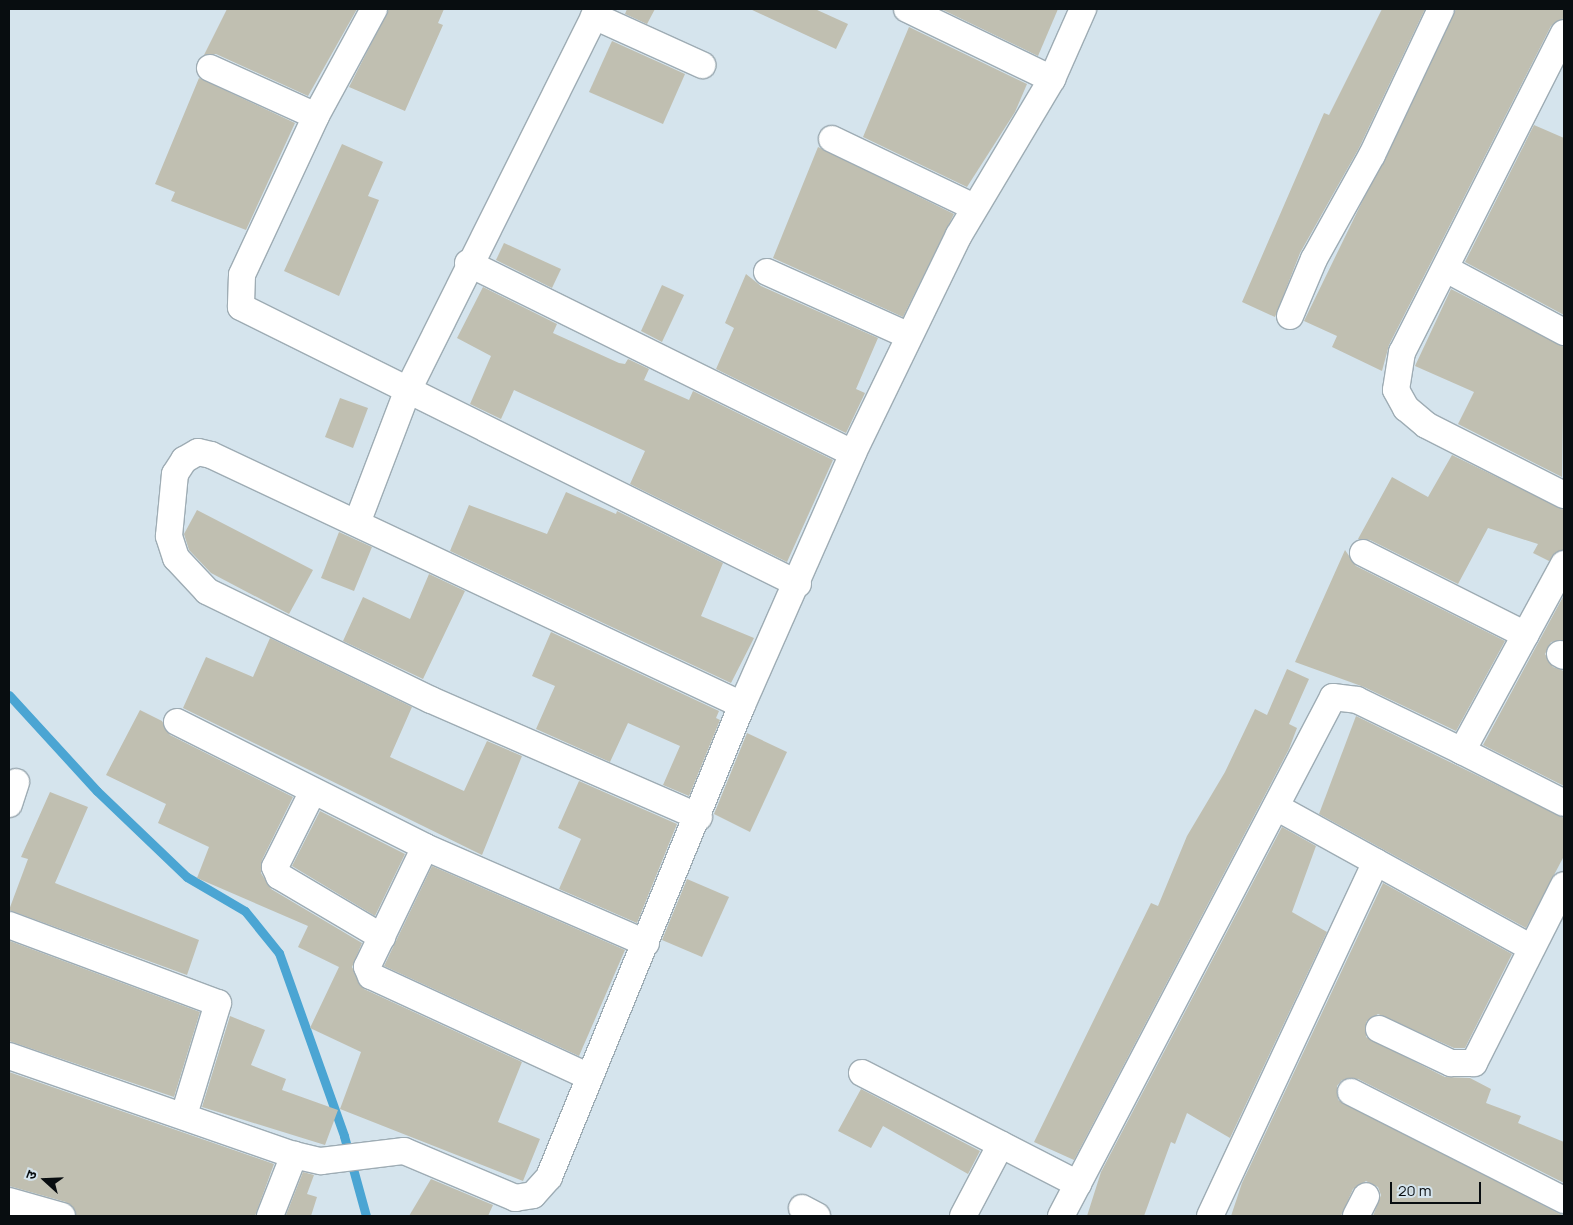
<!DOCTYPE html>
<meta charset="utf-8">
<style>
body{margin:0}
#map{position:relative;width:1573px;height:1225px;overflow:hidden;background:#d5e4ed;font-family:Manrope,"Noto Sans Devanagari",sans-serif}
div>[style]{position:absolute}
.stream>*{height:9px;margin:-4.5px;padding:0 4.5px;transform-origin:4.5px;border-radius:4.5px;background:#4ba5d3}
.building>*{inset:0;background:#c0bfb1}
.roads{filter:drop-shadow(1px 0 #9eacb4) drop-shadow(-1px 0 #9eacb4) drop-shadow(0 1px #9eacb4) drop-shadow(0 -1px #9eacb4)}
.street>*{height:26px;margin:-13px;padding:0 13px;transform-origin:13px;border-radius:13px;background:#fff}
span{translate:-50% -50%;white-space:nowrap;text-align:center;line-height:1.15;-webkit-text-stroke:4px #d5e4ed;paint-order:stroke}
.frame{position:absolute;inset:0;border:10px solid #080d10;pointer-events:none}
.north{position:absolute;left:20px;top:1155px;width:50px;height:50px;-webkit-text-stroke:4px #d5e4ed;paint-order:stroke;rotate:290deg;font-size:14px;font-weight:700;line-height:20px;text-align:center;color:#080d10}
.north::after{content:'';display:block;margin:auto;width:18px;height:22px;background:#080d10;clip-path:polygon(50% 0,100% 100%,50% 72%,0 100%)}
.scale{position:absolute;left:1390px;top:1182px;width:91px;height:22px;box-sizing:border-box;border:2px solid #080d10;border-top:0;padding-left:6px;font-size:15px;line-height:18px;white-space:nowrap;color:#080d10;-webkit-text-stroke:4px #d5e4ed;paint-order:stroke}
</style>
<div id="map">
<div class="stream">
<i style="left:9px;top:695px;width:130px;rotate:47.5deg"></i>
<i style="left:97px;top:791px;width:124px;rotate:43.7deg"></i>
<i style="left:187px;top:877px;width:67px;rotate:30.4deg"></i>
<i style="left:245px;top:911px;width:54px;rotate:51deg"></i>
<i style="left:279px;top:953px;width:194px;rotate:70.4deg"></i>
<i style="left:344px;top:1136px;width:83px;rotate:74.6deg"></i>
</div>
<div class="building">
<i style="clip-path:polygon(227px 9px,357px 9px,308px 96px,216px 54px,204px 55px)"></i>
<i style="clip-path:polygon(389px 9px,444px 9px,438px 23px,443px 25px,405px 111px,349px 87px)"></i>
<i style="clip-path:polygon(627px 9px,655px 9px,647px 24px,625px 14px)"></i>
<i style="clip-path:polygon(750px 9px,815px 9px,848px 24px,836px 49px)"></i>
<i style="clip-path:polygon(941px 9px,1058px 9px,1038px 56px)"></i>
<i style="clip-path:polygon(1382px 9px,1425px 9px,1359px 148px,1300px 253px,1275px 317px,1242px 302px,1324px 113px,1329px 115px)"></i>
<i style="clip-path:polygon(1456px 9px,1564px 9px,1564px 18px,1551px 26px,1389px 345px,1382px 371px,1332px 347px,1337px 336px,1304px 321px)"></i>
<i style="clip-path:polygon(909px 27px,1027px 84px,1015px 112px,967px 187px,863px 137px)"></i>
<i style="clip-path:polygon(612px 41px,685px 74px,663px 124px,589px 92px)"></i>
<i style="clip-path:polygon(199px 78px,295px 123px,246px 230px,171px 201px,175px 192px,155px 184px)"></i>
<i style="clip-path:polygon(1534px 125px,1564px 138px,1564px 315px,1465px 262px)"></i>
<i style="clip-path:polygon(342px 144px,383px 162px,368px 196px,379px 200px,339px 296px,284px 271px)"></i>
<i style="clip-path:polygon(818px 147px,954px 214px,903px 317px,773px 258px)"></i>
<i style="clip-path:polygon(504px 243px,561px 269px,552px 288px,496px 260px)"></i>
<i style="clip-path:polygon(746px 274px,761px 286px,878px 338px,856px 389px,865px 393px,846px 433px,716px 369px,734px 328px,725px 323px)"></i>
<i style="clip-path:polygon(662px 285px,684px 295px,662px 342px,641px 331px)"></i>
<i style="clip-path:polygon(483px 287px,557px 324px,553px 333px,619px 363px,625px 364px,628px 359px,649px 369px,644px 380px,689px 400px,693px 391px,833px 460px,787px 562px,630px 484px,645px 451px,514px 390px,501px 419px,470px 404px,491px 356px,457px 338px)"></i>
<i style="clip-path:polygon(1451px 289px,1564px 347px,1562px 477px,1458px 424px,1474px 392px,1415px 366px)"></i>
<i style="clip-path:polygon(340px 398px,368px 408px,353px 448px,325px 437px)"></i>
<i style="clip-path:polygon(1452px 455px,1564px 510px,1564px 549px,1549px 561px,1533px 553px,1538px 544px,1488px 528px,1458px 584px,1370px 540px,1358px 539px,1392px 477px,1428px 497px)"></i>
<i style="clip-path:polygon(566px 492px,616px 514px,617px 511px,723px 563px,701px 616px,754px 638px,731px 683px,450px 551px,469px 505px,547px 534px)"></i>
<i style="clip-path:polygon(197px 510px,313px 570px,289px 614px,211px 573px,189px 550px,184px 534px)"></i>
<i style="clip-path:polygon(339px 532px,372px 547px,354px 591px,321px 578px)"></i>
<i style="clip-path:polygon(1345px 550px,1356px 566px,1505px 641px,1456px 731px,1364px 687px,1295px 662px)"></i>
<i style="clip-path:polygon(429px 574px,465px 591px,423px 679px,343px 641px,363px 597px,410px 619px)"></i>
<i style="clip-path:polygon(1564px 595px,1564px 640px,1551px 642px,1545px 654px,1553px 667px,1564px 671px,1564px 786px,1483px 745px)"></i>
<i style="clip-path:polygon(551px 632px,719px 711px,716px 718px,720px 720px,689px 796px,663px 785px,680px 746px,628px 723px,610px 762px,536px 729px,555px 686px,532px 676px)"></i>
<i style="clip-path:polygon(270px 638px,412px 707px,390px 757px,464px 791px,487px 741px,522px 756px,482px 855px,183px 708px,206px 657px,253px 677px)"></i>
<i style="clip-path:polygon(1287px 669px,1309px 679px,1289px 724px,1297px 728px,1289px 749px,1074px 1160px,1034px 1142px,1151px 903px,1158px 906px,1187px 836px,1225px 772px,1255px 709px,1267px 715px)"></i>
<i style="clip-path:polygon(140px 710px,162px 721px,170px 735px,293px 797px,262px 860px,261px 873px,271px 889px,362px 943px,352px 967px,364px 989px,522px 1062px,498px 1122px,540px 1139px,523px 1181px,340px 1109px,361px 1052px,310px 1028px,339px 967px,298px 947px,308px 926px,197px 878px,209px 847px,158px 823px,166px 804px,106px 775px)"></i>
<i style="clip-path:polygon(1356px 716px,1564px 818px,1564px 856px,1526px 928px,1319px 814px)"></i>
<i style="clip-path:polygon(747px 733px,787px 752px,750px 832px,714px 814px)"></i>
<i style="clip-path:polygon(579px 781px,677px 824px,637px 923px,559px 889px,581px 839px,558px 828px)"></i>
<i style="clip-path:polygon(50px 792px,88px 807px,55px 883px,199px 940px,187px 975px,9px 910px,28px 859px,21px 857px)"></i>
<i style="clip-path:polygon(320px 811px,405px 854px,375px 916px,292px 866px)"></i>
<i style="clip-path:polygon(1282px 827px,1316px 846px,1292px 912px,1327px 932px,1230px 1138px,1187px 1113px,1175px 1144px,1171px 1142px,1144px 1216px,1087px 1216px,1101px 1172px)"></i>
<i style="clip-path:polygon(432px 866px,625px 950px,579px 1056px,384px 966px)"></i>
<i style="clip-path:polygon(687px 879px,729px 897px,702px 957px,662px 940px)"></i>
<i style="clip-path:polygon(1383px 883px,1512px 954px,1465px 1048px,1454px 1048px,1378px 1014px,1366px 1022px,1366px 1037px,1445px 1077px,1470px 1078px,1491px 1089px,1486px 1103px,1521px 1116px,1518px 1123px,1564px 1142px,1564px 1183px,1358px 1079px,1342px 1080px,1337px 1086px,1338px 1100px,1564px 1216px,1373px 1216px,1381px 1195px,1378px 1187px,1366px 1181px,1353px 1189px,1341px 1216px,1231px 1216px,1242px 1183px)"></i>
<i style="clip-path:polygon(10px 941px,200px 1012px,174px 1097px,9px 1041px)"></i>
<i style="clip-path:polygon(230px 1016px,265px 1030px,251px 1065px,286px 1079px,282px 1090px,338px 1110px,325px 1145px,202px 1107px)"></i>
<i style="clip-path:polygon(9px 1072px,274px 1164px,255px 1216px,77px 1216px,66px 1202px,9px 1186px)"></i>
<i style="clip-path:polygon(861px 1089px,980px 1151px,968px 1174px,883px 1126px,871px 1148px,838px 1131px)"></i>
<i style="clip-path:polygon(303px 1172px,314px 1175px,307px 1194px,317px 1197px,311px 1216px,286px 1215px)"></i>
<i style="clip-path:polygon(431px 1179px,493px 1205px,488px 1216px,409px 1216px)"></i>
</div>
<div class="roads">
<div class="street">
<i style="left:374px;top:9px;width:122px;rotate:118.5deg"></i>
<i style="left:316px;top:116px;width:175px;rotate:115deg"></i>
<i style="left:242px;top:275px;width:32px;rotate:92deg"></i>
<i style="left:241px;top:307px;width:622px;rotate:26.44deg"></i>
<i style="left:907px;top:9px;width:161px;rotate:25.8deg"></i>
<i style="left:594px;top:16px;width:119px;rotate:24.4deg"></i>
<i style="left:1564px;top:33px;width:358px;rotate:116.9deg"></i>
<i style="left:1402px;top:352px;width:38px;rotate:99deg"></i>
<i style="left:1396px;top:390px;width:21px;rotate:61deg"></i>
<i style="left:1406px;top:408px;width:26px;rotate:40deg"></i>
<i style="left:1426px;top:425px;width:155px;rotate:26.9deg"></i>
<i style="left:210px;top:68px;width:116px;rotate:24.4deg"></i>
<i style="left:832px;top:139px;width:157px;rotate:25.6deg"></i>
<i style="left:468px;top:263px;width:429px;rotate:26.3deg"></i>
<i style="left:1446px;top:269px;width:134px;rotate:28.1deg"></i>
<i style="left:767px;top:272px;width:154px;rotate:24.2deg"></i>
<i style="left:1290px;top:316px;width:62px;rotate:-67.2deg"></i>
<i style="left:1314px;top:259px;width:119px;rotate:-60.9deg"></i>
<i style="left:1372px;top:155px;width:161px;rotate:-64.7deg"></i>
<i style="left:357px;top:523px;width:140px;rotate:-69.1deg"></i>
<i style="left:407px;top:392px;width:428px;rotate:-63.5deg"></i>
<i style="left:1363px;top:553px;width:182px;rotate:26.7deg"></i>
<i style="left:1560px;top:654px;width:4px;rotate:27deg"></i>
<i style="left:177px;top:722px;width:278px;rotate:26.7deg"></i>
<i style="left:425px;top:847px;width:241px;rotate:23.5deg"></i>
<i style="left:1462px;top:751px;width:114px;rotate:27deg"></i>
<i style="left:313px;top:791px;width:85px;rotate:116.6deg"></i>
<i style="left:275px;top:867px;width:10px;rotate:66deg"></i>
<i style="left:279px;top:876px;width:120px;rotate:30.6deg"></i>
<i style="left:9px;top:804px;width:23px;rotate:-72deg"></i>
<i style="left:1276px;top:807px;width:290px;rotate:28.9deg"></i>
<i style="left:699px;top:817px;width:292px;rotate:-156.4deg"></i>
<i style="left:431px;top:700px;width:249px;rotate:-154.1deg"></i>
<i style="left:207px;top:591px;width:45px;rotate:-133.2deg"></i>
<i style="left:176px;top:558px;width:23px;rotate:-108deg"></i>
<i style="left:169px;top:536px;width:62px;rotate:-84.5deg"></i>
<i style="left:175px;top:474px;width:17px;rotate:-57deg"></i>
<i style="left:184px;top:460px;width:16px;rotate:-30deg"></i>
<i style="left:198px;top:452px;width:13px;rotate:13deg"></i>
<i style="left:211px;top:455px;width:587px;rotate:25.21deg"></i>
<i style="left:425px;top:847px;width:133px;rotate:115.8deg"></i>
<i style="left:367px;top:967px;width:10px;rotate:66deg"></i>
<i style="left:371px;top:976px;width:241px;rotate:24.8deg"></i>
<i style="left:9px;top:925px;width:223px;rotate:20.5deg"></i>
<i style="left:218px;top:1003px;width:117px;rotate:106.9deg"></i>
<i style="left:1379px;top:1029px;width:80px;rotate:25.3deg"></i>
<i style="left:1451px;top:1063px;width:23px"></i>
<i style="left:1474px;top:1063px;width:199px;rotate:-63.2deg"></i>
<i style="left:9px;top:1056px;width:302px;rotate:19.2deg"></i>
<i style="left:294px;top:1155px;width:28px;rotate:13deg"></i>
<i style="left:321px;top:1161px;width:84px;rotate:-6.9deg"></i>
<i style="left:404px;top:1151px;width:121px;rotate:22.9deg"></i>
<i style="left:515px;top:1198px;width:18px;rotate:-9deg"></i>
<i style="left:533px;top:1195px;width:24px;rotate:-48deg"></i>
<i style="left:549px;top:1177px;width:510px;rotate:-67.76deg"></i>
<i style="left:742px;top:705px;width:275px;rotate:-66.2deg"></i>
<i style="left:853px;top:453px;width:242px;rotate:-64.1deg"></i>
<i style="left:959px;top:235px;width:182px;rotate:-59.2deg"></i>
<i style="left:1052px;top:79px;width:77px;rotate:-66.1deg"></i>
<i style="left:862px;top:1073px;width:243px;rotate:27.2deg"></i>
<i style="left:1351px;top:1092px;width:239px;rotate:26.9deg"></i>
<i style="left:9px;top:1201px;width:55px;rotate:15.8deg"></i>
<i style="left:802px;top:1208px;width:17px;rotate:28deg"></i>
<i style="left:270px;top:1216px;width:66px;rotate:-68.5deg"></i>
<i style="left:963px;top:1216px;width:81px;rotate:-62.2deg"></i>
<i style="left:1061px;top:1216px;width:586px;rotate:-62.34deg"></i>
<i style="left:1333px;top:697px;width:24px;rotate:7deg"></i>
<i style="left:1357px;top:700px;width:117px;rotate:25.9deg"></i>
<i style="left:1462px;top:751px;width:213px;rotate:-61.4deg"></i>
<i style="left:1210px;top:1216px;width:391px;rotate:-64.9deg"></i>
<i style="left:1356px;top:1216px;width:22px;rotate:-63deg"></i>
</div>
</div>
<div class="frame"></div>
<div class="north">उ</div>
<div class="scale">20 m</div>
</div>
